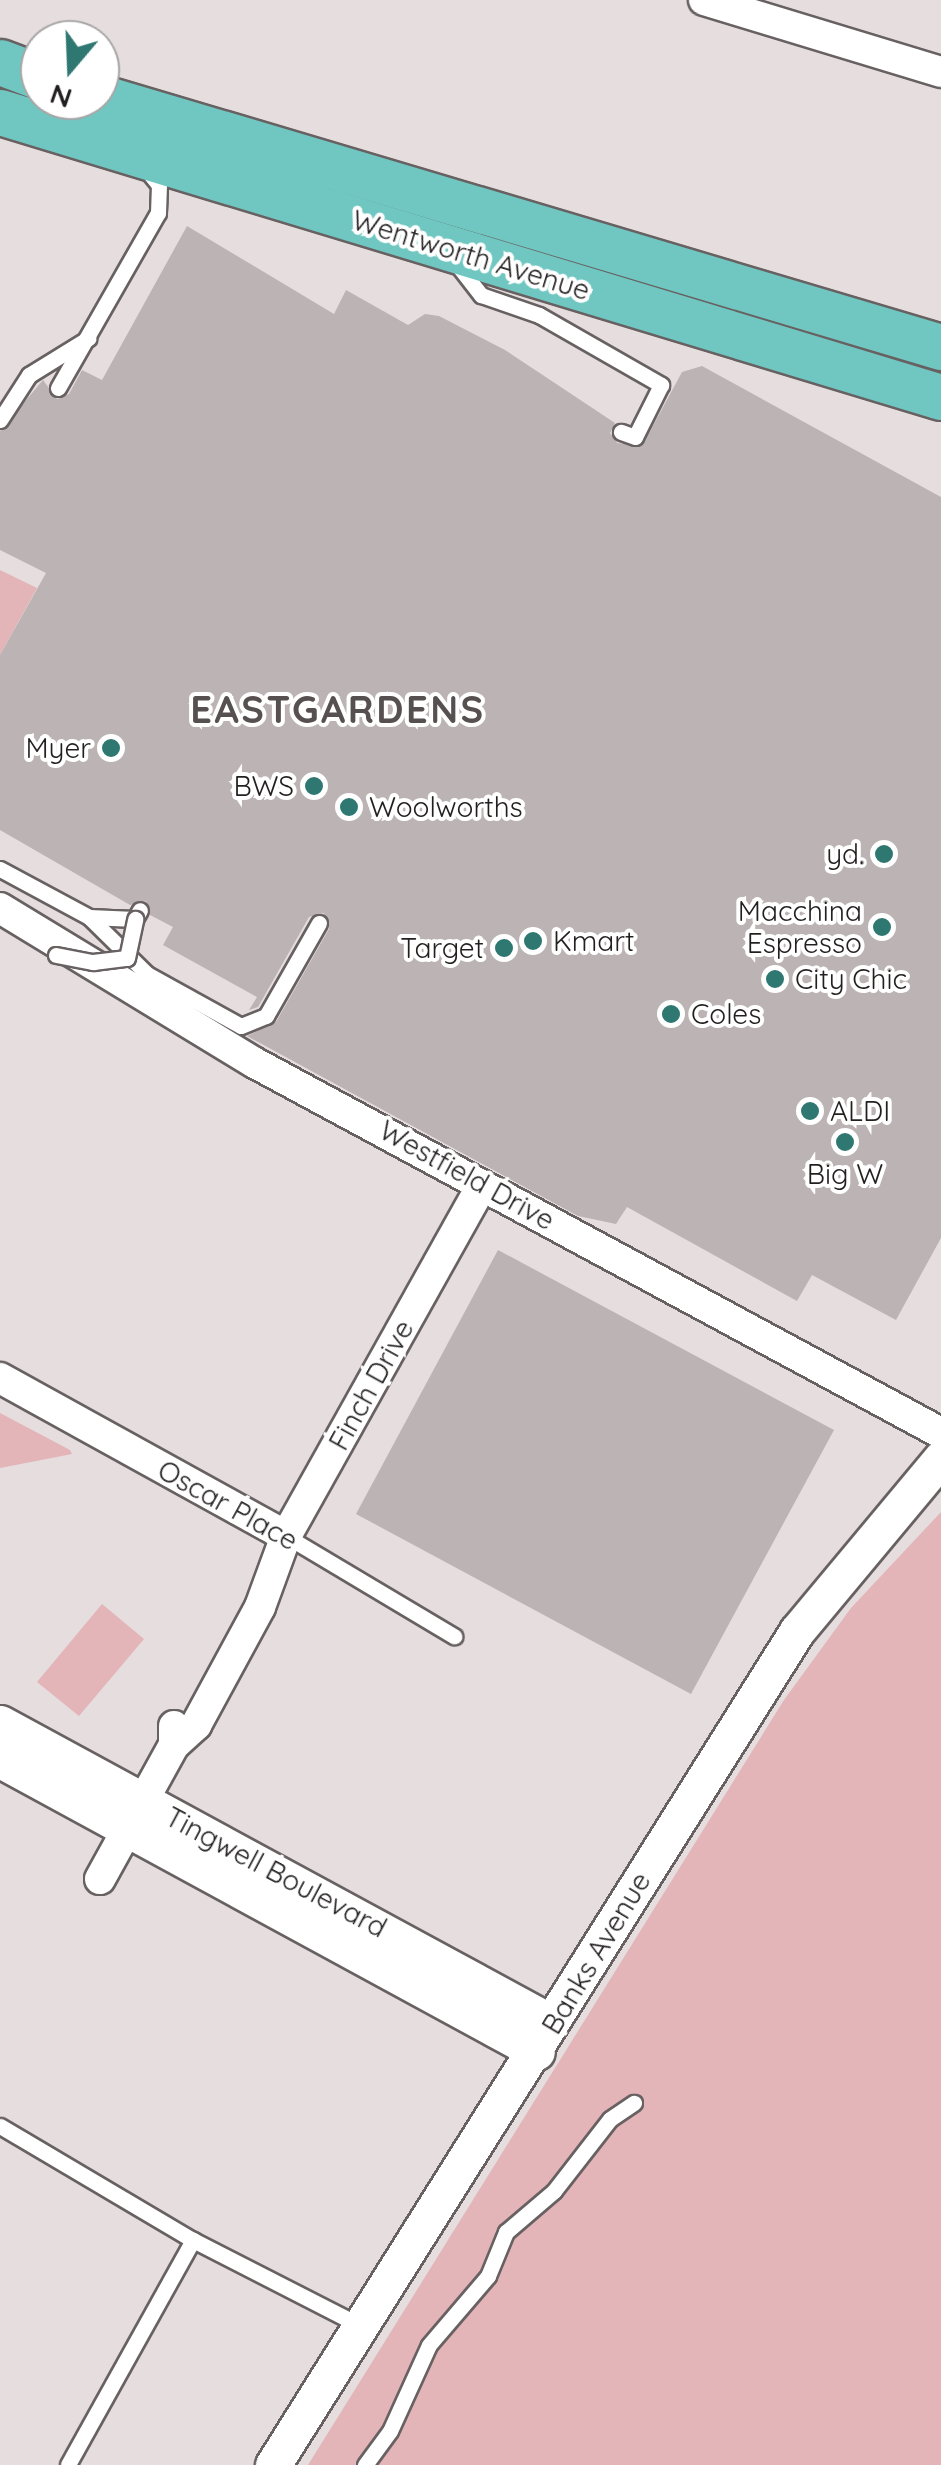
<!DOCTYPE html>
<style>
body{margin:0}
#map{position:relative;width:941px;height:2465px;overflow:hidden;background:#e5ddde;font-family:Quicksand,sans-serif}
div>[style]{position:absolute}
.green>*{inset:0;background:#e3b4b8}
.building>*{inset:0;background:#bcb4b4}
.roads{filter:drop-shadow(2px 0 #686162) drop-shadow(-2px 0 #686162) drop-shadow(0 2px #686162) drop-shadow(0 -2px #686162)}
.service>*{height:15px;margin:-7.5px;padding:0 7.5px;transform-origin:7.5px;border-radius:7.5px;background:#fff}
.minor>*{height:30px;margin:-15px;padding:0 15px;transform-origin:15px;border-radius:15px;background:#fff}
.tertiary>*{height:35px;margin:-17.5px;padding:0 17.5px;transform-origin:17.5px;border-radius:17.5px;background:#fff}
.primary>*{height:45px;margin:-22.5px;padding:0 22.5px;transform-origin:22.5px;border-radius:22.5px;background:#70c7c1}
.bridges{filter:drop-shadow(2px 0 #686162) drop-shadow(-2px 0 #686162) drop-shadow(0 2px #686162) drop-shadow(0 -2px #686162)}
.service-bridge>*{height:15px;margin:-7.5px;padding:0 7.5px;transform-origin:7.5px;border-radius:7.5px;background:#fff}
.dots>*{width:28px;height:28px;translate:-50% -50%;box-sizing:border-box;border:5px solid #fff;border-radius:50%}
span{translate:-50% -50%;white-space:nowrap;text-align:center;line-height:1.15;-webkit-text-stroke:8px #fff;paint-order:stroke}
.street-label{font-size:28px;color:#221f1f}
.poi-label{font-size:28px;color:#221f1f}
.right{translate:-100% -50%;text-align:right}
.left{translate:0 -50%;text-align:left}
.district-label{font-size:38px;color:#575050;font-weight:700;letter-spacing:2.5px}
.north{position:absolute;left:20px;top:20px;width:100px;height:100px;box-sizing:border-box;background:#fff;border:2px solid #a7a5a5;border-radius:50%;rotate:199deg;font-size:28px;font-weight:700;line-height:40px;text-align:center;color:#221f1f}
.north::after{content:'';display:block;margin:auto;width:35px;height:45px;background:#2f7771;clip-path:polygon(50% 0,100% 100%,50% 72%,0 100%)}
</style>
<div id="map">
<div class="green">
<i style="clip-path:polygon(0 570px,37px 588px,0 655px)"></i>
<i style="clip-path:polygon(0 1413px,70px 1450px,72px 1454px,0 1468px)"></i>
<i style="clip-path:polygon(941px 1512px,941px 2465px,308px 2465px,784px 1700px,851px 1608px)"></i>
<i style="clip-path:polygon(102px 1604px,144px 1639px,79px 1716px,37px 1682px)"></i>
</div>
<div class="building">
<i style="clip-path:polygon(187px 226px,334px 314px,346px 290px,408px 325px,425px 314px,439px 316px,505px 350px,615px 423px,610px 433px,617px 443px,642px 446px,682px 372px,702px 366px,941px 497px,941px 1238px,896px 1320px,812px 1275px,797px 1301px,627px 1207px,616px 1224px,578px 1216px,247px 1036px,276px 1022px,329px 929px,324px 913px,309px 917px,258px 1007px,249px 1010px,257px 997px,163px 945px,173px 927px,150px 915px,146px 901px,130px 905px,0 830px,0 655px,46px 573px,0 550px,0 431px,43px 380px,57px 399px,69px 394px,82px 370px,102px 380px)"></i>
<i style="clip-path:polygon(498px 1250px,834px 1430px,691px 1694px,356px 1514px)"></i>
</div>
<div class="roads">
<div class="service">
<i style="left:456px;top:263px;width:41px;rotate:52deg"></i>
<i style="left:481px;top:295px;width:61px;rotate:19deg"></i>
<i style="left:539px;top:315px;width:141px;rotate:29.8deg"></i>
<i style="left:661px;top:385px;width:58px;rotate:116.6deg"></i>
<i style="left:635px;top:437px;width:15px;rotate:-160deg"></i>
<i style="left:58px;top:388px;width:202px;rotate:-60.3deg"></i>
<i style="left:158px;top:213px;width:28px;rotate:-88deg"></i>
<i style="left:159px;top:185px;width:21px;rotate:-129deg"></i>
<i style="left:0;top:420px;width:54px;rotate:-57.2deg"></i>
<i style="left:29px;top:375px;width:70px;rotate:-31.7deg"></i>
<i style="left:0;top:869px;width:101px;rotate:28.3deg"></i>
<i style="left:89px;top:917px;width:81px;rotate:44.5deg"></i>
<i style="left:147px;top:974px;width:107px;rotate:29deg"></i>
<i style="left:241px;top:1026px;width:27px;rotate:-22deg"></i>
<i style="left:266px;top:1016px;width:107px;rotate:-60.3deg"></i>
<i style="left:89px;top:917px;width:46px;rotate:2.5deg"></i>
<i style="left:135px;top:919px;width:10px;rotate:-61deg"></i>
<i style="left:286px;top:1536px;width:196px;rotate:30.8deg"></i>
<i style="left:0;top:2126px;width:224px;rotate:30.6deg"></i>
<i style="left:193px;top:2240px;width:257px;rotate:119.1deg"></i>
<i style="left:193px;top:2240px;width:189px;rotate:27.1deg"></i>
<i style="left:365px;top:2465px;width:42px;rotate:-53.7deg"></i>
<i style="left:390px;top:2431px;width:94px;rotate:-65.6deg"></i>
<i style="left:429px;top:2345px;width:91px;rotate:-49.5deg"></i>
<i style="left:488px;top:2276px;width:48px;rotate:-67.8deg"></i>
<i style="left:506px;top:2232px;width:63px;rotate:-40.5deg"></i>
<i style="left:554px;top:2191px;width:91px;rotate:-52.1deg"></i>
<i style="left:610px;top:2119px;width:29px;rotate:-34deg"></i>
</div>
<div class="minor">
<i style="left:704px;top:0;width:248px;rotate:16.9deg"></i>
<i style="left:0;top:908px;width:298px;rotate:31.3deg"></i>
<i style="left:255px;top:1063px;width:779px;rotate:28.34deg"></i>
<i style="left:0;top:1378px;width:327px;rotate:28.9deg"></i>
<i style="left:174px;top:1745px;width:30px;rotate:-42deg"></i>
<i style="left:196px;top:1725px;width:134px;rotate:-61.5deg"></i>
<i style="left:260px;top:1607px;width:76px;rotate:-69.9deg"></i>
<i style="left:286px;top:1536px;width:401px;rotate:-60.8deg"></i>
<i style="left:100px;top:1879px;width:153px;rotate:-61.1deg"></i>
<i style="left:174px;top:1745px;width:19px;rotate:-90deg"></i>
</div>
<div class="tertiary">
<i style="left:0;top:1723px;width:627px;rotate:28.49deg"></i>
<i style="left:0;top:1760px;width:611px;rotate:28.54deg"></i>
<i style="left:273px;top:2465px;width:985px;rotate:-57.86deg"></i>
<i style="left:797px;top:1631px;width:225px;rotate:-50.2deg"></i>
</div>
<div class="primary">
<i style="left:0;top:62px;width:43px;rotate:20.6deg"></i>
<i style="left:100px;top:97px;width:877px;rotate:16.56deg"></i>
<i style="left:0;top:112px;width:983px;rotate:16.85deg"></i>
</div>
</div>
<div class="bridges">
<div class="service-bridge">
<i style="left:56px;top:955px;width:38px;rotate:11deg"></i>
<i style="left:93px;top:962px;width:34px;rotate:-7deg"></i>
<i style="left:127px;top:958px;width:40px;rotate:-78deg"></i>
</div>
</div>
<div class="dots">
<i style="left:111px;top:748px;background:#2f7771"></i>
<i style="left:314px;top:786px;background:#2f7771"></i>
<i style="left:349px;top:807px;background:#2f7771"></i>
<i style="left:884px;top:854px;background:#2f7771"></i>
<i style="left:882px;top:927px;background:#2f7771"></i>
<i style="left:533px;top:941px;background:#2f7771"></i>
<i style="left:504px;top:948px;background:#2f7771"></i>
<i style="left:775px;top:979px;background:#2f7771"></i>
<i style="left:671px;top:1014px;background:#2f7771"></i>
<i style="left:810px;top:1111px;background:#2f7771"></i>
<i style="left:845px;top:1142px;background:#2f7771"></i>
</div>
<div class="street-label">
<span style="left:471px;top:255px;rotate:17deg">Wentworth Avenue</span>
<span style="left:467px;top:1175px;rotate:29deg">Westfield Drive</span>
<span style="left:371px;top:1385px;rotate:-61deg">Finch Drive</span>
<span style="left:228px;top:1505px;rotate:29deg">Oscar Place</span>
<span style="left:276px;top:1872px;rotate:28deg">Tingwell Boulevard</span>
<span style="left:596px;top:1953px;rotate:-59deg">Banks Avenue</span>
</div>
<div class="poi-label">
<span class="right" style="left:91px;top:748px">Myer</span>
<span class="right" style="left:294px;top:786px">BWS</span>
<span class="left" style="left:369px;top:807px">Woolworths</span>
<span class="right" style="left:864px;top:854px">yd.</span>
<span class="right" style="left:862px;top:927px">Macchina<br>Espresso</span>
<span class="left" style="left:553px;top:941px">Kmart</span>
<span class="right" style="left:484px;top:948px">Target</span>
<span class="left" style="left:795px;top:979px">City Chic</span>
<span class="left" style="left:691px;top:1014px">Coles</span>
<span class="left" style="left:830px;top:1111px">ALDI</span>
<span style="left:845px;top:1174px">Big W</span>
</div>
<div class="district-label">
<span style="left:338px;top:710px">EASTGARDENS</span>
</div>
<div class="north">N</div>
</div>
